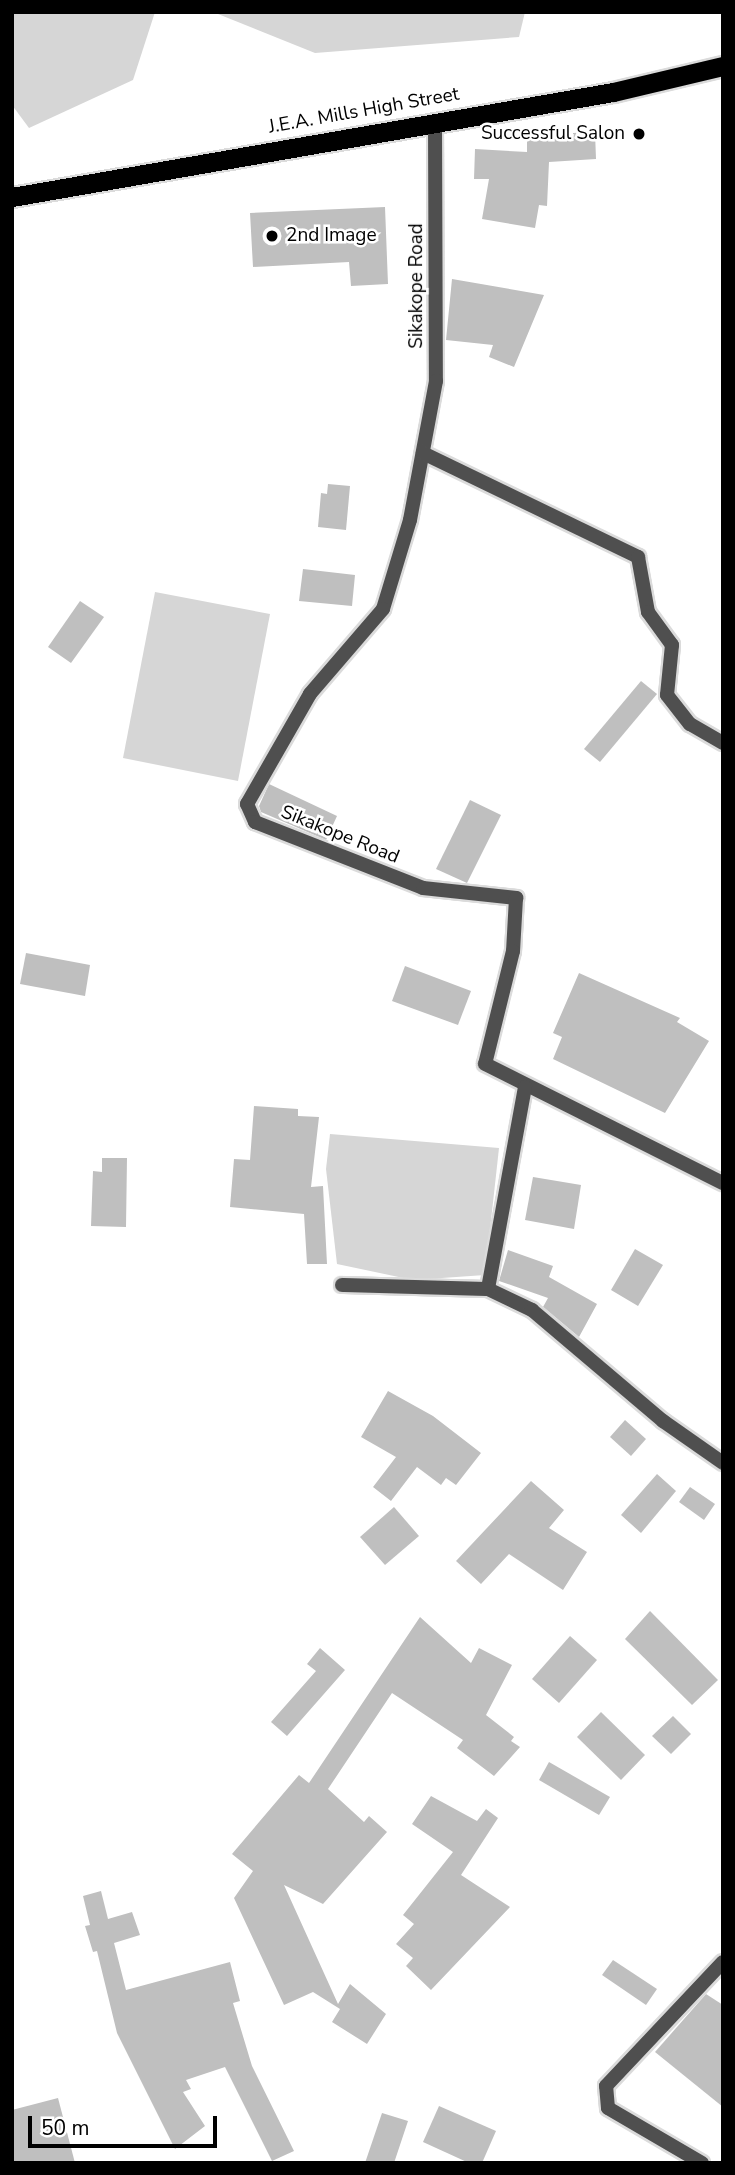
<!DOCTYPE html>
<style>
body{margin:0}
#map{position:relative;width:735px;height:2175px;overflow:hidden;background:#fff;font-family:"Nunito Sans",sans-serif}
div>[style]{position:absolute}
.green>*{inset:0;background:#d6d6d6}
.building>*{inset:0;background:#bfbfbf}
.roads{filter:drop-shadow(2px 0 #dbdbdb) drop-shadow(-2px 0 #dbdbdb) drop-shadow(0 2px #dbdbdb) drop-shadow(0 -2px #dbdbdb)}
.minor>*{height:14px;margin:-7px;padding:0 7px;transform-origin:7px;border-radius:7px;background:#4f4f4f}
.trunk>*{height:19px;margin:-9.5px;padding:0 9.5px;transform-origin:9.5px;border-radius:9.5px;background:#000}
.dots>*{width:19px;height:19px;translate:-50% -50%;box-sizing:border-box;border:4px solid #fff;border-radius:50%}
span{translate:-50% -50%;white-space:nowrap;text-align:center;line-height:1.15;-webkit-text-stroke:5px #fff;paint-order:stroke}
.street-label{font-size:19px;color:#000}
.poi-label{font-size:19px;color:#000}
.right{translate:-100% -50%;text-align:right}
.left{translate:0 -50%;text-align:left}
.frame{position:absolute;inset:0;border:14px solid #000;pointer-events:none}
.scale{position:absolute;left:28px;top:2116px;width:189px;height:32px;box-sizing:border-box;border:4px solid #000;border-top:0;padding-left:9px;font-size:21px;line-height:24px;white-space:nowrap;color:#000;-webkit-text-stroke:5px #fff;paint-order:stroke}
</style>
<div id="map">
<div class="green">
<i style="clip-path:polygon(12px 12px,155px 12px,133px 80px,29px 128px,12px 105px)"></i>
<i style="clip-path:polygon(213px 12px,525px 12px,519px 37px,315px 53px)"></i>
<i style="clip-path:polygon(155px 592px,270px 614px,238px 781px,123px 758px)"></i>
<i style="clip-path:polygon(330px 1134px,499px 1148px,485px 1275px,413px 1280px,337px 1264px,326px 1169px)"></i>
</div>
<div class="building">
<i style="clip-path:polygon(595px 132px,596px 159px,549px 162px,547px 206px,539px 205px,535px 228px,482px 219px,489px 179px,474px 179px,475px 149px,527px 152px,527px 138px,573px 139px,573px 133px)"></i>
<i style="clip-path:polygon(385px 207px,388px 284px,351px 286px,349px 262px,253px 267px,250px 213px)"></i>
<i style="clip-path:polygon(452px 279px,544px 295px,514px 367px,489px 357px,493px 345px,446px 340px)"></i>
<i style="clip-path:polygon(328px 484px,350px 486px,346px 530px,318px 527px,321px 493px,327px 494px)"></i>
<i style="clip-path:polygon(303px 569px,355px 575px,352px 606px,299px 601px)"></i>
<i style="clip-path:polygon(80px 601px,104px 617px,71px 663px,48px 647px)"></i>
<i style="clip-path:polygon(641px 681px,657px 694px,600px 762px,584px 749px)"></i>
<i style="clip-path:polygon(269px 784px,337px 816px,326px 840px,261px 812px,259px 806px)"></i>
<i style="clip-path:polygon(470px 800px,501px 815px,467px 883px,436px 869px)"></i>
<i style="clip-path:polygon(26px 953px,90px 965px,85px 996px,20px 984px)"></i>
<i style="clip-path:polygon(405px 966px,471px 991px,458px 1025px,392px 1001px)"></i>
<i style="clip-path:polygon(579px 973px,680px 1018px,677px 1022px,709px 1041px,665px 1113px,553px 1059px,562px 1037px,553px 1033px)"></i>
<i style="clip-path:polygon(254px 1106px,298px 1109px,298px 1116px,319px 1117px,311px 1187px,323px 1186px,327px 1264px,307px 1264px,304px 1214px,230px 1207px,234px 1159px,250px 1160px)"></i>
<i style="clip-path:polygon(102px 1158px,127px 1158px,126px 1227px,91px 1226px,93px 1171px,102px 1172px)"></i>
<i style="clip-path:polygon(533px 1177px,581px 1185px,574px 1229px,525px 1220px)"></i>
<i style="clip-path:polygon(635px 1249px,663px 1265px,638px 1306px,611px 1290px)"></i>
<i style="clip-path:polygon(508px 1250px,553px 1266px,549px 1277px,597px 1304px,579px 1337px,543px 1307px,548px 1298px,499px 1281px)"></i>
<i style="clip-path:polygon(388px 1391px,433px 1416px,481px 1453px,456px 1485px,446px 1478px,441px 1485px,417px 1467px,391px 1501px,373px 1487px,396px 1457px,361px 1437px)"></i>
<i style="clip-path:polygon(625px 1420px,646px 1439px,631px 1456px,610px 1437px)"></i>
<i style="clip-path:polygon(657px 1474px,676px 1491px,641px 1533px,621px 1515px)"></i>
<i style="clip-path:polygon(531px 1481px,564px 1510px,549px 1528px,587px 1552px,563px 1590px,509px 1554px,481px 1584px,456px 1561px)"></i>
<i style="clip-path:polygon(690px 1487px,715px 1504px,704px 1520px,679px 1502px)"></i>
<i style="clip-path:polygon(394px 1507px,419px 1536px,385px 1565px,360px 1537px)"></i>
<i style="clip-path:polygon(650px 1611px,718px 1680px,692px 1705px,625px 1639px)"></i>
<i style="clip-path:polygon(420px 1617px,471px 1663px,479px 1648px,512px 1665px,486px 1715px,514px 1737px,511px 1741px,520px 1747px,494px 1776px,457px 1748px,463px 1740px,392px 1693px,328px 1789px,364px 1822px,369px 1816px,387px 1832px,323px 1904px,284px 1885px,338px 2004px,350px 1984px,386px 2014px,367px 2044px,332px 2022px,340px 2009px,313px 1992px,284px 2005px,234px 1898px,253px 1871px,232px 1854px,299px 1775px,309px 1783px)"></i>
<i style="clip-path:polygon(570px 1636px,597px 1660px,559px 1703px,532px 1679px)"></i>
<i style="clip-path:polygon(320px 1648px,345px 1670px,287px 1736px,271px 1722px,316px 1671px,307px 1664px)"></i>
<i style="clip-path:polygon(601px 1712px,645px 1755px,621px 1780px,577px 1737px)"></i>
<i style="clip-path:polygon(673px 1716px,691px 1734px,671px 1754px,652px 1736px)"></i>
<i style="clip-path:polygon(549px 1762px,610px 1797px,599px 1815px,539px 1780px)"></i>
<i style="clip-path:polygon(431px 1796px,477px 1821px,486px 1809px,498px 1818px,461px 1875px,510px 1907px,431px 1990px,406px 1966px,413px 1958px,396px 1944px,414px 1924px,403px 1915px,453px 1852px,412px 1824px)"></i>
<i style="clip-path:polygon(101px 1891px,108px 1919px,132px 1912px,140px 1935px,114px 1943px,126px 1990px,230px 1962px,240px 2001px,233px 2003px,252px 2066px,294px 2151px,272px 2161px,225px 2067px,186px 2080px,191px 2089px,183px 2092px,205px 2126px,175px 2149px,117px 2033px,97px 1951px,93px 1952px,85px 1926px,90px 1925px,83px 1896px)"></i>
<i style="clip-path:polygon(613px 1960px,657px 1989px,646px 2005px,602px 1975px)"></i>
<i style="clip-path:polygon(706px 1994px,723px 2005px,723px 2107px,655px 2052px)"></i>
<i style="clip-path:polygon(58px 2098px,75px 2163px,12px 2163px,12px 2110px)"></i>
<i style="clip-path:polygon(439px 2106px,496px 2131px,482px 2163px,469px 2163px,423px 2142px)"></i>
<i style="clip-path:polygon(382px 2113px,408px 2121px,394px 2163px,365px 2163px)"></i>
</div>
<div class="roads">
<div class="minor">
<i style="left:435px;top:123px;width:258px;rotate:89.8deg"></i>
<i style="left:436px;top:381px;width:141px;rotate:100.6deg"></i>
<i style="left:410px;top:520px;width:93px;rotate:106.9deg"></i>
<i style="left:383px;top:609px;width:112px;rotate:130.7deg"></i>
<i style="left:310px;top:694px;width:127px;rotate:119.8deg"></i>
<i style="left:247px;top:804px;width:20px;rotate:66deg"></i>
<i style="left:255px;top:822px;width:180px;rotate:21.4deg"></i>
<i style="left:423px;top:888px;width:94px;rotate:6.1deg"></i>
<i style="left:516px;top:898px;width:53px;rotate:93.2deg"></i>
<i style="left:513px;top:951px;width:116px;rotate:103.9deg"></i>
<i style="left:485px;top:1064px;width:266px;rotate:26.6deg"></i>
<i style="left:423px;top:453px;width:239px;rotate:25.8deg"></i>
<i style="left:638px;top:557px;width:56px;rotate:79.7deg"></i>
<i style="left:648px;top:612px;width:41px;rotate:54deg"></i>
<i style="left:672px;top:645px;width:50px;rotate:95.7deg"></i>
<i style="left:667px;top:695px;width:37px;rotate:52deg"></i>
<i style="left:690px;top:724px;width:38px;rotate:30deg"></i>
<i style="left:525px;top:1087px;width:205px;rotate:100.4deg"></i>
<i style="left:488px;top:1289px;width:49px;rotate:25.5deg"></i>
<i style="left:532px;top:1310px;width:172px;rotate:40.3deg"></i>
<i style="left:663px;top:1421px;width:73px;rotate:35deg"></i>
<i style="left:342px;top:1285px;width:146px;rotate:1.6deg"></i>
<i style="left:702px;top:2163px;width:109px;rotate:-149.7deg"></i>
<i style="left:608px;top:2108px;width:22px;rotate:-95deg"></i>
<i style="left:606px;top:2086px;width:170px;rotate:-46.7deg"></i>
</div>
<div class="trunk">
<i style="left:12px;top:197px;width:610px;rotate:-9.91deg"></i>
<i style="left:613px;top:92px;width:113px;rotate:-13.3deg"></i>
</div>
</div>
<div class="dots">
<i style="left:639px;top:134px;background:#000"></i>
<i style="left:272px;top:236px;background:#000"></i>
</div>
<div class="street-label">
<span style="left:364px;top:111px;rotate:-10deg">J.E.A. Mills High Street</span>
<span style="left:417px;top:286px;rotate:-90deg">Sikakope Road</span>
<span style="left:340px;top:835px;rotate:22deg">Sikakope Road</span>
</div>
<div class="poi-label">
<span class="right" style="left:625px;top:134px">Successful Salon</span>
<span class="left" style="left:286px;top:236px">2nd Image</span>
</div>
<div class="frame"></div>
<div class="scale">50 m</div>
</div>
